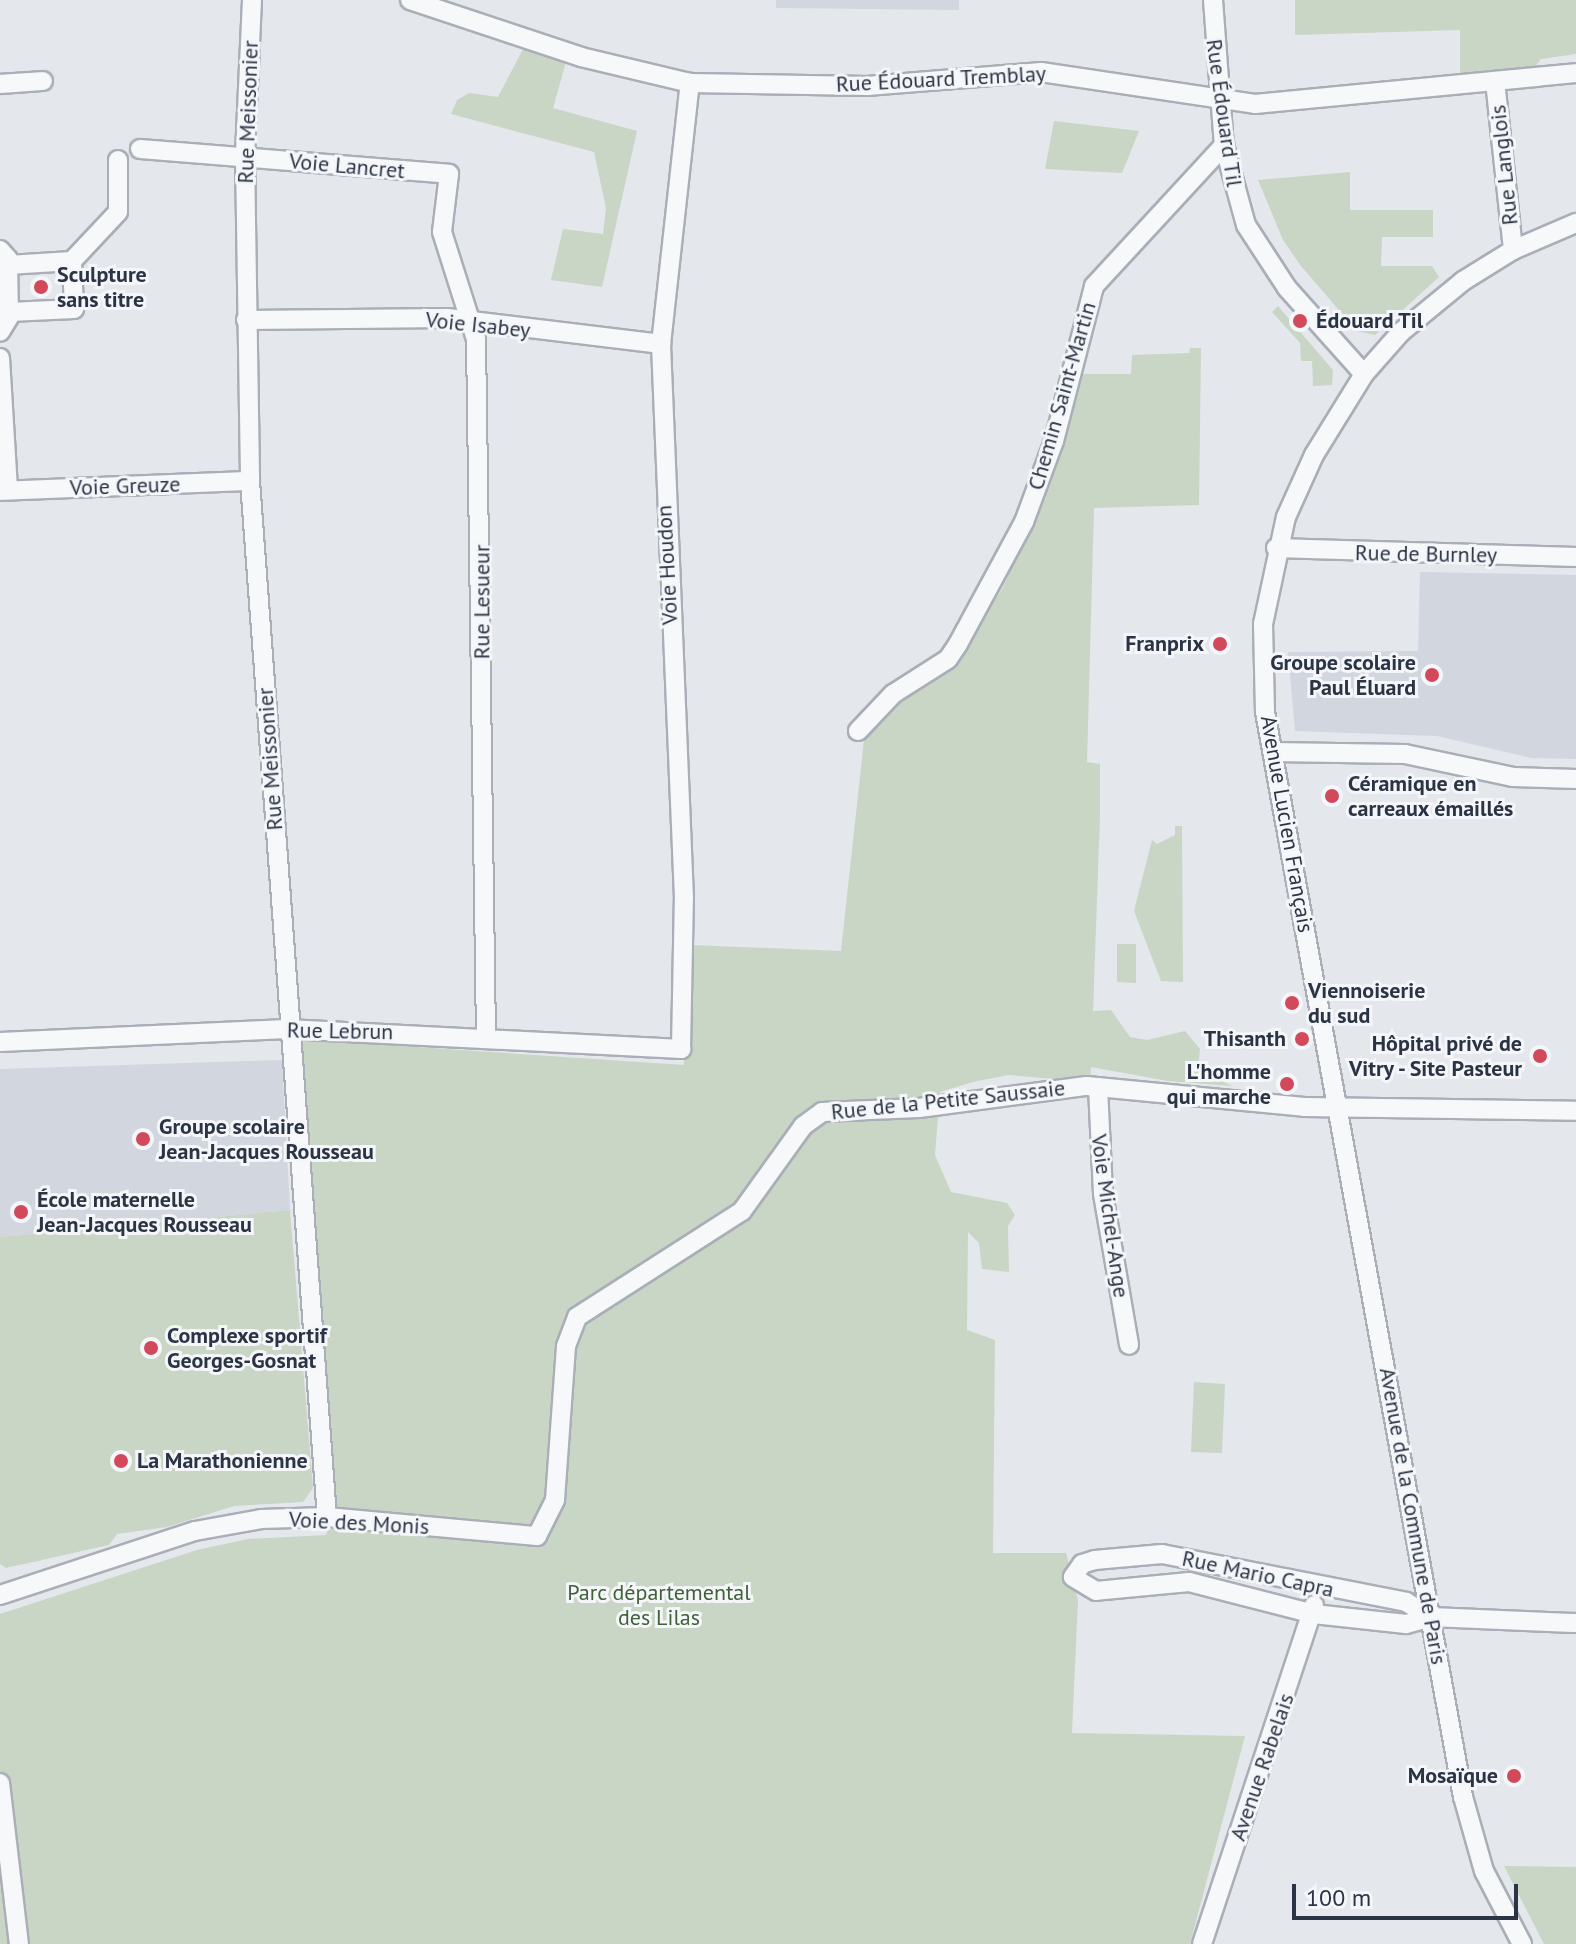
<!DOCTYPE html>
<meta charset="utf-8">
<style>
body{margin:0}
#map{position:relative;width:1576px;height:1944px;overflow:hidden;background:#e4e7ec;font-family:"PT Sans",sans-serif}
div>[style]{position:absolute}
.built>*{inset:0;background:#d2d6de}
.green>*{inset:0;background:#c9d6c5}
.roads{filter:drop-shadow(2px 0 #a9aeb7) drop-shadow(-2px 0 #a9aeb7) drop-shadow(0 2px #a9aeb7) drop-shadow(0 -2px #a9aeb7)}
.minor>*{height:18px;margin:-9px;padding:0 9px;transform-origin:9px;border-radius:9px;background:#f7f8fa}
.dots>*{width:22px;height:22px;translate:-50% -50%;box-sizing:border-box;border:4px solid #f4f6f9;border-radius:50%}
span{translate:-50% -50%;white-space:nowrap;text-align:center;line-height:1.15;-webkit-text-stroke:6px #f4f6f9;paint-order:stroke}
.street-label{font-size:22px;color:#2b3445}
.poi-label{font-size:22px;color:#2b3445;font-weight:700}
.left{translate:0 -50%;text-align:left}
.right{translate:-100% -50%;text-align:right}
.park-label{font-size:22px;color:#3f6138}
.scale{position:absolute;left:1292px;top:1884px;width:226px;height:36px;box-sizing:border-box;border:4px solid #2b3445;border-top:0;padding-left:10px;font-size:24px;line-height:28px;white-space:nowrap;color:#2b3445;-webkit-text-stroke:6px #f4f6f9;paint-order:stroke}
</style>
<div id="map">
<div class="built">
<i style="clip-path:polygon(776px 0,959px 0,959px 10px,776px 8px)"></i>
<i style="clip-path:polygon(1420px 572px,1576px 575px,1576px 759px,1531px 758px,1437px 736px,1295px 731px,1288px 652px,1418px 651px)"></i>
<i style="clip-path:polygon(282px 1060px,290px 1210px,0 1237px,0 1069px)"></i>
</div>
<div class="green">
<i style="clip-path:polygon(1295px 0,1576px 0,1576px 54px,1541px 59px,1530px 73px,1460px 77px,1460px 30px,1295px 35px)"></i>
<i style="clip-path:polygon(524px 47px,566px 62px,553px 108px,637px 131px,602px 287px,551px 280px,563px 229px,603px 234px,606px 208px,594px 152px,451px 114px,457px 100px,469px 93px,498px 97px)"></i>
<i style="clip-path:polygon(1054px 121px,1139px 131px,1122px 173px,1045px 169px)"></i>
<i style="clip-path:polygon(1350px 172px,1350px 210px,1433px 210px,1433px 237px,1382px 237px,1381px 266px,1432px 266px,1439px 277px,1375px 335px,1357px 331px,1301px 266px,1283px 240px,1258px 180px)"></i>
<i style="clip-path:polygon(1278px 306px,1333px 370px,1332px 385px,1313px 386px,1312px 361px,1301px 361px,1300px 343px,1272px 312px)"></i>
<i style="clip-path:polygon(1190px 348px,1201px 348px,1199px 505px,1094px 508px,1087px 762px,1100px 764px,1100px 817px,1093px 1011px,1111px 1010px,1130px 1037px,1147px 1040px,1185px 1031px,1200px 1049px,1198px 1069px,1232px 1086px,1168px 1081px,1091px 1067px,1090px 1082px,1008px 1075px,973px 1082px,940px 1092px,935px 1155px,951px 1192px,1007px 1203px,1015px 1215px,1008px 1226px,1009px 1272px,982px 1269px,979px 1243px,968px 1232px,967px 1330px,995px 1340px,993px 1553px,1066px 1553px,1078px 1600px,1072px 1733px,1245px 1736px,1190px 1944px,0 1944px,0 1614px,197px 1550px,248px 1539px,326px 1535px,337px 1504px,298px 1039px,684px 1065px,686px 954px,692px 945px,841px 951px,864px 740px,897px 700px,951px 667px,1002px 589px,1030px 529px,1080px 374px,1131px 374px,1132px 355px,1189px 353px)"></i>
<i style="clip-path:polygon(1175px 826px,1182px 826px,1183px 982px,1161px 981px,1134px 911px,1152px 840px,1157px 844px,1175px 835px)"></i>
<i style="clip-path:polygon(1117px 944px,1136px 944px,1136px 983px,1117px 982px)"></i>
<i style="clip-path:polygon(290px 1210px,313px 1488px,303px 1502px,234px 1506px,167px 1527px,117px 1534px,109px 1545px,6px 1568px,0 1564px,0 1237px)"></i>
<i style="clip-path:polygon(1194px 1382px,1225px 1384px,1222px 1453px,1191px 1452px)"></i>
<i style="clip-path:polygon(1504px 1866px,1576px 1867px,1576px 1944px,1544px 1944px)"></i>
</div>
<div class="roads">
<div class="minor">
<i style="left:252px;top:0;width:157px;rotate:92.6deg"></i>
<i style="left:245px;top:157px;width:324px;rotate:89.1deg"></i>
<i style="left:250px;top:481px;width:1039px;rotate:85.75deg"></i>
<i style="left:410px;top:0;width:180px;rotate:18.4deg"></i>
<i style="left:581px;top:57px;width:112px;rotate:13.4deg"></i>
<i style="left:690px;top:83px;width:177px;rotate:1deg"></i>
<i style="left:867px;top:86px;width:175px;rotate:-4.6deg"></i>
<i style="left:1041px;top:72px;width:216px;rotate:8.5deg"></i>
<i style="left:1255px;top:104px;width:322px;rotate:-5.5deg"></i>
<i style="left:1213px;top:0;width:145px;rotate:85.7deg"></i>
<i style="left:1224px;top:145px;width:83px;rotate:74.6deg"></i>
<i style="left:1246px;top:225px;width:75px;rotate:56.9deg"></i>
<i style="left:1287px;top:288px;width:115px;rotate:48.2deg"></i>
<i style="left:1495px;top:81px;width:170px;rotate:83.9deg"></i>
<i style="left:0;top:84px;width:43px;rotate:-4deg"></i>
<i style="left:140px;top:149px;width:310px;rotate:4.6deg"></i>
<i style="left:449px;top:174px;width:58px;rotate:96.9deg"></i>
<i style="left:442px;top:232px;width:112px;rotate:72.4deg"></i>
<i style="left:476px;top:339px;width:696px;rotate:89.18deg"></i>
<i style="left:0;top:250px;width:12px;rotate:48deg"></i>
<i style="left:8px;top:259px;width:58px;rotate:89deg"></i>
<i style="left:9px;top:317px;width:17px;rotate:121deg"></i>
<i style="left:72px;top:261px;width:67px;rotate:-46.8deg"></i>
<i style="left:118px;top:212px;width:52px;rotate:-90deg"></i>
<i style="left:8px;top:265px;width:64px;rotate:-3.6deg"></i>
<i style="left:72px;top:261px;width:48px;rotate:87.6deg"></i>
<i style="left:74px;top:309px;width:65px;rotate:177.4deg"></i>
<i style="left:246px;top:320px;width:201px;rotate:-0.6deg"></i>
<i style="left:447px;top:318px;width:216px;rotate:6.9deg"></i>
<i style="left:0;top:358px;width:132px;rotate:86.5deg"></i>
<i style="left:0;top:491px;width:250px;rotate:-2.3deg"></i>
<i style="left:1276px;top:548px;width:300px;rotate:1.7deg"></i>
<i style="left:858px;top:731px;width:51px;rotate:-46.6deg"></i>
<i style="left:893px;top:694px;width:65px;rotate:-32.5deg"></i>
<i style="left:948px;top:659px;width:18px;rotate:-56deg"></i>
<i style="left:958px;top:644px;width:139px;rotate:-61.6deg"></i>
<i style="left:1024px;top:522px;width:86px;rotate:-69.7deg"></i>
<i style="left:1054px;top:441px;width:160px;rotate:-75.5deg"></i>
<i style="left:1094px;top:286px;width:192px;rotate:-47.3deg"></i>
<i style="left:1273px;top:752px;width:132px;rotate:0.9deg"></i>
<i style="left:1405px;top:754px;width:110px;rotate:12deg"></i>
<i style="left:1513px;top:777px;width:63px;rotate:1.8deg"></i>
<i style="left:0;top:1042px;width:287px;rotate:-2.6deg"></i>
<i style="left:287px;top:1029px;width:395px;rotate:2.9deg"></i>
<i style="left:681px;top:1049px;width:151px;rotate:-88.9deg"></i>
<i style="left:684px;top:898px;width:554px;rotate:-92.38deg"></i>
<i style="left:661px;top:344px;width:263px;rotate:-83.7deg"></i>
<i style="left:1098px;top:1087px;width:107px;rotate:87.3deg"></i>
<i style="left:1103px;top:1194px;width:153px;rotate:80.2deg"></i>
<i style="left:1162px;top:1554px;width:249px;rotate:11.1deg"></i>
<i style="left:1406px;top:1602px;width:29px;rotate:31deg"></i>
<i style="left:1431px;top:1617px;width:26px;rotate:164deg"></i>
<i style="left:1406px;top:1624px;width:93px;rotate:-173.8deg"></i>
<i style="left:1314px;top:1614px;width:129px;rotate:-165.6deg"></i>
<i style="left:1189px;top:1582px;width:93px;rotate:174.5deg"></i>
<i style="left:1096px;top:1591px;width:27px;rotate:-149deg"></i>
<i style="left:1073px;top:1577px;width:16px;rotate:-55deg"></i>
<i style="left:1082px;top:1564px;width:14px;rotate:-17deg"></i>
<i style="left:1095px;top:1560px;width:67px;rotate:-5.1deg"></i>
<i style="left:0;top:1595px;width:205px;rotate:-18.2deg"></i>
<i style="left:195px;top:1531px;width:67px;rotate:-10.3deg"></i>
<i style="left:261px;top:1519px;width:66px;rotate:-1.7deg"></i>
<i style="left:327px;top:1517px;width:211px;rotate:5.2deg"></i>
<i style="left:537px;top:1536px;width:40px;rotate:-63.4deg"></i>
<i style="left:555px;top:1500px;width:154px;rotate:-85.9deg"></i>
<i style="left:566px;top:1346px;width:31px;rotate:-69deg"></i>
<i style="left:577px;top:1317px;width:196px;rotate:-32.7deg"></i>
<i style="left:742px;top:1211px;width:105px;rotate:-54.3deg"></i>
<i style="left:803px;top:1126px;width:24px;rotate:-36deg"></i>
<i style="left:822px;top:1112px;width:97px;rotate:-2.4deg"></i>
<i style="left:919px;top:1108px;width:169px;rotate:-7.5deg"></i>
<i style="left:1087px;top:1086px;width:218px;rotate:5.5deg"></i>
<i style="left:1304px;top:1107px;width:272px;rotate:0.8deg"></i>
<i style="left:1431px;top:1617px;width:145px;rotate:2.4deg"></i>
<i style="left:0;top:1783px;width:162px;rotate:83.3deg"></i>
<i style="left:1202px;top:1944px;width:357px;rotate:-71.7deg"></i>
<i style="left:1522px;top:1944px;width:82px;rotate:-117.5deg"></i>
<i style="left:1484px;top:1871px;width:77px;rotate:-105.8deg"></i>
<i style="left:1463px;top:1797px;width:1103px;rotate:-100.34deg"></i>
<i style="left:1265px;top:712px;width:88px;rotate:-91.3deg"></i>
<i style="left:1263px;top:624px;width:109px;rotate:-77.9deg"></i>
<i style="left:1286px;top:517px;width:68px;rotate:-65.7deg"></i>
<i style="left:1314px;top:455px;width:95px;rotate:-58.3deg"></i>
<i style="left:1364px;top:374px;width:56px;rotate:-48.6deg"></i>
<i style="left:1401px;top:332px;width:80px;rotate:-39.4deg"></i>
<i style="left:1463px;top:281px;width:59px;rotate:-31.8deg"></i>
<i style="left:1513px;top:250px;width:69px;rotate:-23.2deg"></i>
</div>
</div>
<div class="dots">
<i style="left:41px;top:287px;background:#d1495b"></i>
<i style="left:1300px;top:321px;background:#d1495b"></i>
<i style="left:1220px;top:644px;background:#d1495b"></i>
<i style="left:1432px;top:675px;background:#d1495b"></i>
<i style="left:1332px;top:796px;background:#d1495b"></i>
<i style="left:1292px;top:1003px;background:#d1495b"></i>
<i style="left:1302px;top:1039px;background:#d1495b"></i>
<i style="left:1540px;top:1056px;background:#d1495b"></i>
<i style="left:1287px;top:1084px;background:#d1495b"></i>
<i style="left:143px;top:1139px;background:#d1495b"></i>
<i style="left:21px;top:1212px;background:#d1495b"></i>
<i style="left:151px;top:1348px;background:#d1495b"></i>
<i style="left:121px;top:1461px;background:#d1495b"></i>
<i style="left:1514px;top:1776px;background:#d1495b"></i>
</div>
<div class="street-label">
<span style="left:941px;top:79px;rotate:-3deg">Rue Édouard Tremblay</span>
<span style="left:248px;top:112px;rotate:-88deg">Rue Meissonier</span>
<span style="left:1224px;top:113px;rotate:82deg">Rue Édouard Til</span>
<span style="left:1504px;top:165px;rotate:-96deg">Rue Langlois</span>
<span style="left:347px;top:166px;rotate:5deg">Voie Lancret</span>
<span style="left:478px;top:325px;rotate:6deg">Voie Isabey</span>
<span style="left:1062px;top:396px;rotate:-74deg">Chemin Saint-Martin</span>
<span style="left:125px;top:486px;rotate:-2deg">Voie Greuze</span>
<span style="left:1426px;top:554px;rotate:1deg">Rue de Burnley</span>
<span style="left:667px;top:565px;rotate:-93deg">Voie Houdon</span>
<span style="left:482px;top:602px;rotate:-90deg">Rue Lesueur</span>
<span style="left:270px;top:759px;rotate:-94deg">Rue Meissonier</span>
<span style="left:1287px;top:824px;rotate:80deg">Avenue Lucien Français</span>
<span style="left:340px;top:1031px;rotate:1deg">Rue Lebrun</span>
<span style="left:948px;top:1100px;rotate:-6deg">Rue de la Petite Saussaie</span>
<span style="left:1110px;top:1216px;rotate:82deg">Voie Michel-Ange</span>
<span style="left:1413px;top:1516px;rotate:80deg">Avenue de la Commune de Paris</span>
<span style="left:359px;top:1523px;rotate:3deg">Voie des Monis</span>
<span style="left:1258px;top:1574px;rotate:12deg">Rue Mario Capra</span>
<span style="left:1262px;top:1767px;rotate:-71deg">Avenue Rabelais</span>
</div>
<div class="poi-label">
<span class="left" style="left:57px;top:287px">Sculpture<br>sans titre</span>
<span class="left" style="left:1316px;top:321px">Édouard Til</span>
<span class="right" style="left:1204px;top:644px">Franprix</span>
<span class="right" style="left:1416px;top:675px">Groupe scolaire<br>Paul Éluard</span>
<span class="left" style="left:1348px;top:796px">Céramique en<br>carreaux émaillés</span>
<span class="left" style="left:1308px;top:1003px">Viennoiserie<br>du sud</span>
<span class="right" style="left:1286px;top:1039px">Thisanth</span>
<span class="right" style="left:1522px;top:1056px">Hôpital privé de<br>Vitry - Site Pasteur</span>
<span class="right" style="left:1271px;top:1084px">L'homme<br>qui marche</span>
<span class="left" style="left:159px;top:1139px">Groupe scolaire<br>Jean-Jacques Rousseau</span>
<span class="left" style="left:37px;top:1212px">École maternelle<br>Jean-Jacques Rousseau</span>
<span class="left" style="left:167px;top:1348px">Complexe sportif<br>Georges-Gosnat</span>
<span class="left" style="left:137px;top:1461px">La Marathonienne</span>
<span class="right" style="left:1498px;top:1776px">Mosaïque</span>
</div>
<div class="park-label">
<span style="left:659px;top:1605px">Parc départemental<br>des Lilas</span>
</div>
<div class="scale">100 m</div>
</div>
